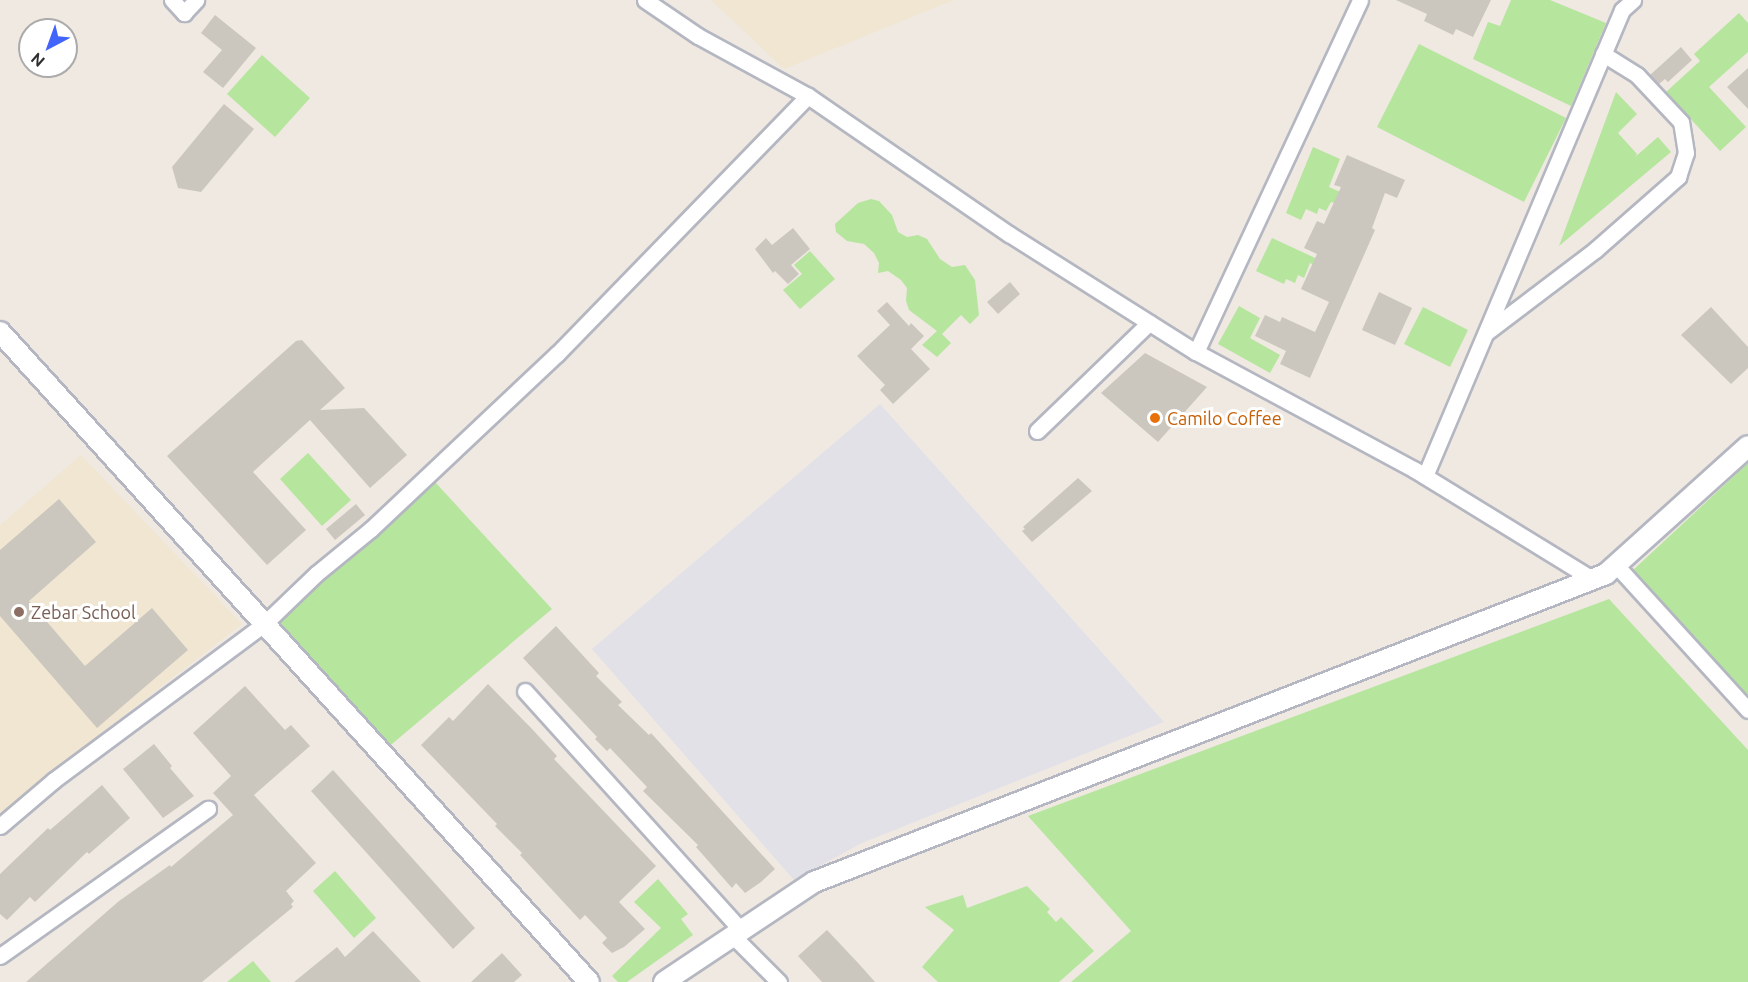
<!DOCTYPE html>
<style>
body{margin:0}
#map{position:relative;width:1748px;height:982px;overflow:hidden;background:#efe9e1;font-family:Ubuntu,sans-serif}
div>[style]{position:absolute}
.industrial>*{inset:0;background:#e3e1e8}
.education>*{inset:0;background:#f0e6d1}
.green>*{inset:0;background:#b6e59e}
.building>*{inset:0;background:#cbc7bf}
.roads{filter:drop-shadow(2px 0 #b4b7c1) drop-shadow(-2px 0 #b4b7c1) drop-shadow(0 2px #b4b7c1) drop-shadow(0 -2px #b4b7c1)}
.minor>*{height:15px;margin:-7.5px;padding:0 7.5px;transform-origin:7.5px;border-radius:7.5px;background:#fff}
.tertiary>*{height:20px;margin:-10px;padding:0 10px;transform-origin:10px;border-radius:10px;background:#fff}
.dots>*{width:16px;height:16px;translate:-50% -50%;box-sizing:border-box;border:3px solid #fff;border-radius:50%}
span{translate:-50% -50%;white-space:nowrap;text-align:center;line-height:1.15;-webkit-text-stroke:6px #fff;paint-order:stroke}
.food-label{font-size:18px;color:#c56008}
.left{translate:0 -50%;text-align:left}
.education-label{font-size:18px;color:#785e54}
.north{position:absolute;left:18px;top:18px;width:60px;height:60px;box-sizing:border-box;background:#fff;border:2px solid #ababab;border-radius:50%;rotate:221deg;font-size:16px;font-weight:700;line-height:24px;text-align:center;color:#2e2e2e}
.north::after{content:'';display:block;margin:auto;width:21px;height:27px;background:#4264fb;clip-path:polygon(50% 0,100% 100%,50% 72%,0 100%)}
</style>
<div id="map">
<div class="industrial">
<i style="clip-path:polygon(880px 404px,1164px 722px,862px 843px,794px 880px,592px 649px)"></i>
</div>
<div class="education">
<i style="clip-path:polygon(711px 0,954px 0,784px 69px)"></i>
<i style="clip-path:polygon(81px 455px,242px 624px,47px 775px,0 815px,0 525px)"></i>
</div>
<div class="green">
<i style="clip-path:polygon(1511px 0,1550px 0,1606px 23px,1571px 106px,1473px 59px,1488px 22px,1500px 26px)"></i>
<i style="clip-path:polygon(1739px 13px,1748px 23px,1748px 52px,1709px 87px,1746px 127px,1720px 151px,1666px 92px,1700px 61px,1694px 54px)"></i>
<i style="clip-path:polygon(1419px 44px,1566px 118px,1524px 202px,1377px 127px)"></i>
<i style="clip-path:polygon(262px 55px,310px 98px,275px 137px,227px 94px)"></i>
<i style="clip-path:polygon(1616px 92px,1637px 114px,1618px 133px,1637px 154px,1635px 157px,1658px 137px,1671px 152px,1559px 246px)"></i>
<i style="clip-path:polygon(1313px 147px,1340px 159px,1329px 187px,1354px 198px,1350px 209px,1331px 202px,1326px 211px,1319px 208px,1317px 214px,1306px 209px,1301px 220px,1286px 213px)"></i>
<i style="clip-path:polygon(871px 199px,879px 201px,892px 215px,898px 232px,907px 237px,918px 235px,927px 239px,940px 259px,952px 267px,965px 265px,975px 280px,979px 315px,970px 324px,961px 315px,942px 334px,951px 343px,937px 357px,922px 345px,937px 331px,909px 310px,906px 301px,907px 288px,901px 280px,888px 271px,878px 273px,879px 263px,874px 253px,864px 244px,847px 241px,836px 232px,835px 224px,858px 203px)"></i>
<i style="clip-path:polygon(1272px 238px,1326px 263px,1323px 269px,1310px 263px,1304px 278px,1298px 275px,1295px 283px,1286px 279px,1284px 284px,1256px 271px)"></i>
<i style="clip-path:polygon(810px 251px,835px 279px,800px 309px,783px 290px,802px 274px,794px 265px)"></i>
<i style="clip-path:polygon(1239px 306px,1260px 318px,1250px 338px,1280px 355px,1270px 373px,1218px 344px)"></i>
<i style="clip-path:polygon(1423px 307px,1468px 330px,1450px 367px,1404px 344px)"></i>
<i style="clip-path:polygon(308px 453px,351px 500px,322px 526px,280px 479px)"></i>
<i style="clip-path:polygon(1748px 463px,1748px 701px,1631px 572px)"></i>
<i style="clip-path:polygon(435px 482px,552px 609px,386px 749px,274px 624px)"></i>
<i style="clip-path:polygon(1609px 599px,1748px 750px,1748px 982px,1071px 982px,1131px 931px,1028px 816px)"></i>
<i style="clip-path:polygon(335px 871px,376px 918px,354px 938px,313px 891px)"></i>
<i style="clip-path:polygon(658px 879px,688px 914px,681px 919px,693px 935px,627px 982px,618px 982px,612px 976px,661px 928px,634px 902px)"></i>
<i style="clip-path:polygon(1027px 886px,1050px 909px,1047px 912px,1056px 922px,1061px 917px,1094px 951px,1059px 982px,938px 982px,922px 967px,954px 930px,925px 907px,963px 895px,967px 908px)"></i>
<i style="clip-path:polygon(253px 961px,271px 982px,227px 982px)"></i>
</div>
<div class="building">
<i style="clip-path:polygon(1396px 0,1491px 0,1473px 37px,1456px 29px,1453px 35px,1424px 21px,1427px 14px)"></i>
<i style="clip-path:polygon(215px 15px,256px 48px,223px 88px,203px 72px,222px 50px,201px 33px)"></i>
<i style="clip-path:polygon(1681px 47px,1692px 60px,1668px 82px,1665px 79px,1659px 84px,1650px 75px)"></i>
<i style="clip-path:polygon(1748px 68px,1748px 109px,1727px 87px)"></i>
<i style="clip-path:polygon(224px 104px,254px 129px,201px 192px,178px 188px,172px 167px)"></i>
<i style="clip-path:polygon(1347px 155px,1405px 180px,1397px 198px,1385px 193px,1372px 228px,1375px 230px,1310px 378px,1280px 364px,1286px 351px,1255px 336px,1265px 315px,1280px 322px,1282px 317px,1315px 332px,1329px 302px,1301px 289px,1317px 254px,1304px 248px,1317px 221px,1324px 224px,1341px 187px,1334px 185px)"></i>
<i style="clip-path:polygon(793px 228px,810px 249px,791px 265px,799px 274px,788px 284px,775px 271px,773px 273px,755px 249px,766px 238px,772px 245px)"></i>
<i style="clip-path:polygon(1010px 282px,1020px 294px,998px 314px,987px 302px)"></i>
<i style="clip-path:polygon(1379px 292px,1412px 308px,1395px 345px,1362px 330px)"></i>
<i style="clip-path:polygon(887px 302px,909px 326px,911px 323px,924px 336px,911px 349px,930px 369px,893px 404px,880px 390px,885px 385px,857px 356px,890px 325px,877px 311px)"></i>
<i style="clip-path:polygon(1711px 307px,1748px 347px,1748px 368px,1731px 384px,1681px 335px)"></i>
<i style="clip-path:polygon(302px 340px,345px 388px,320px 410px,364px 408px,407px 455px,370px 488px,310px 420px,253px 472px,306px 530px,267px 565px,167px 456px,296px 341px)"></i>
<i style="clip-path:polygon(1145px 353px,1207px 387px,1158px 442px,1101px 393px)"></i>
<i style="clip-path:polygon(1078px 478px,1092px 491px,1032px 542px,1022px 531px,1025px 529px,1023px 527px)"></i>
<i style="clip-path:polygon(59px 499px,96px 542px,29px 601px,85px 666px,152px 608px,188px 650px,97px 728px,0 616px,0 550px)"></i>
<i style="clip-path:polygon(356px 504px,365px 515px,335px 540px,326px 529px)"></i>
<i style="clip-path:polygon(556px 626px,599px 673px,596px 676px,622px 702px,618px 705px,649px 735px,651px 733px,775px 869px,761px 882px,745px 893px,736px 883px,732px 888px,696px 847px,698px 845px,643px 791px,647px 787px,610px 748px,607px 751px,595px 739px,597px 737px,523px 658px)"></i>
<i style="clip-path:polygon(488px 684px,533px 730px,557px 756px,554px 759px,656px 866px,619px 902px,645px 929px,624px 947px,612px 953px,602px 943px,607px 938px,585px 915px,580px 920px,520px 855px,522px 853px,495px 826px,497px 824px,421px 745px,449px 717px,453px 721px)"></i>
<i style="clip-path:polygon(245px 686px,285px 730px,291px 725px,310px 746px,254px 795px,316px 863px,286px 891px,294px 901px,291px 904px,293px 907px,202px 982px,26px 982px,119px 901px,170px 865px,171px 867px,233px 815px,213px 793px,231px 776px,193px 733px)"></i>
<i style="clip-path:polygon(154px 744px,172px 766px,170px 768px,194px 796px,163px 818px,123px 769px)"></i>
<i style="clip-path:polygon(333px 770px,475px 928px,453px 949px,311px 791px)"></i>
<i style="clip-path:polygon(102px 785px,130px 818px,89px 854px,87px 852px,35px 902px,30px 897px,7px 920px,0 914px,0 874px,48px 828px,50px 830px)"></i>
<i style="clip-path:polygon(827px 930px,859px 964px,875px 982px,822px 982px,798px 956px)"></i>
<i style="clip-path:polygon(373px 931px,421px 982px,294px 982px,337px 947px,345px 957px)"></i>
<i style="clip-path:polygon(502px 953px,522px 975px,514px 982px,471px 982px)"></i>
</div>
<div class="roads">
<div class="minor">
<i style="left:172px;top:0;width:18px;rotate:47deg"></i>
<i style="left:184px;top:13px;width:18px;rotate:-47deg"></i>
<i style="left:645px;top:0;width:64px;rotate:34.2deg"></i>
<i style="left:698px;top:36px;width:125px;rotate:28.6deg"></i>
<i style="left:808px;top:96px;width:244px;rotate:34.5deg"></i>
<i style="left:1009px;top:234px;width:221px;rotate:32.3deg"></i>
<i style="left:1196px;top:352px;width:249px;rotate:28.3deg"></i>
<i style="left:1415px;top:470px;width:208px;rotate:31.6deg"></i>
<i style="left:1487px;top:332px;width:136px;rotate:-37.2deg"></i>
<i style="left:1595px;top:250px;width:111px;rotate:-41.3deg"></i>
<i style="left:1678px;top:177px;width:25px;rotate:-72deg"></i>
<i style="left:1686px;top:153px;width:31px;rotate:-99deg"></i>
<i style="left:1681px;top:122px;width:64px;rotate:-133.1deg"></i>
<i style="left:1637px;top:75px;width:40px;rotate:-148deg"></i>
<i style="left:1196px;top:352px;width:388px;rotate:-65deg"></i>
<i style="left:1037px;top:431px;width:156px;rotate:-44deg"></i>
<i style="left:1425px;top:476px;width:506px;rotate:-67.08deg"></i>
<i style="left:1622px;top:10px;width:15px;rotate:-42deg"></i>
<i style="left:1616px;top:565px;width:196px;rotate:47.7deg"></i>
<i style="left:525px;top:691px;width:322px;rotate:47.9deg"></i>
<i style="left:0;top:826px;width:71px;rotate:-40.4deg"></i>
<i style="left:54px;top:780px;width:262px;rotate:-36.6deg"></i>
<i style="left:264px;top:624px;width:72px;rotate:-43.9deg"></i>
<i style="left:316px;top:574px;width:71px;rotate:-39.3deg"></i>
<i style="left:371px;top:529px;width:255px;rotate:-43.3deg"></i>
<i style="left:557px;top:354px;width:360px;rotate:-45.8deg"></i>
<i style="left:733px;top:936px;width:65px;rotate:45deg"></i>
<i style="left:0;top:956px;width:255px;rotate:-35.3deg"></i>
</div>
<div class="tertiary">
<i style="left:0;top:332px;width:877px;rotate:47.82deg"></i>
<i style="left:664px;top:982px;width:180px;rotate:-33.7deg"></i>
<i style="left:814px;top:882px;width:850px;rotate:-21.25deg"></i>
<i style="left:1606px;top:574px;width:191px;rotate:-42deg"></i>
</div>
</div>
<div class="dots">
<i style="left:1155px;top:418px;background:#e8710a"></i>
<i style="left:19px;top:612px;background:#8d6e63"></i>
</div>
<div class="food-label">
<span class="left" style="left:1167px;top:418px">Camilo Coffee</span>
</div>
<div class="education-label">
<span class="left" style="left:31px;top:612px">Zebar School</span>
</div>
<div class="north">N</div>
</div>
